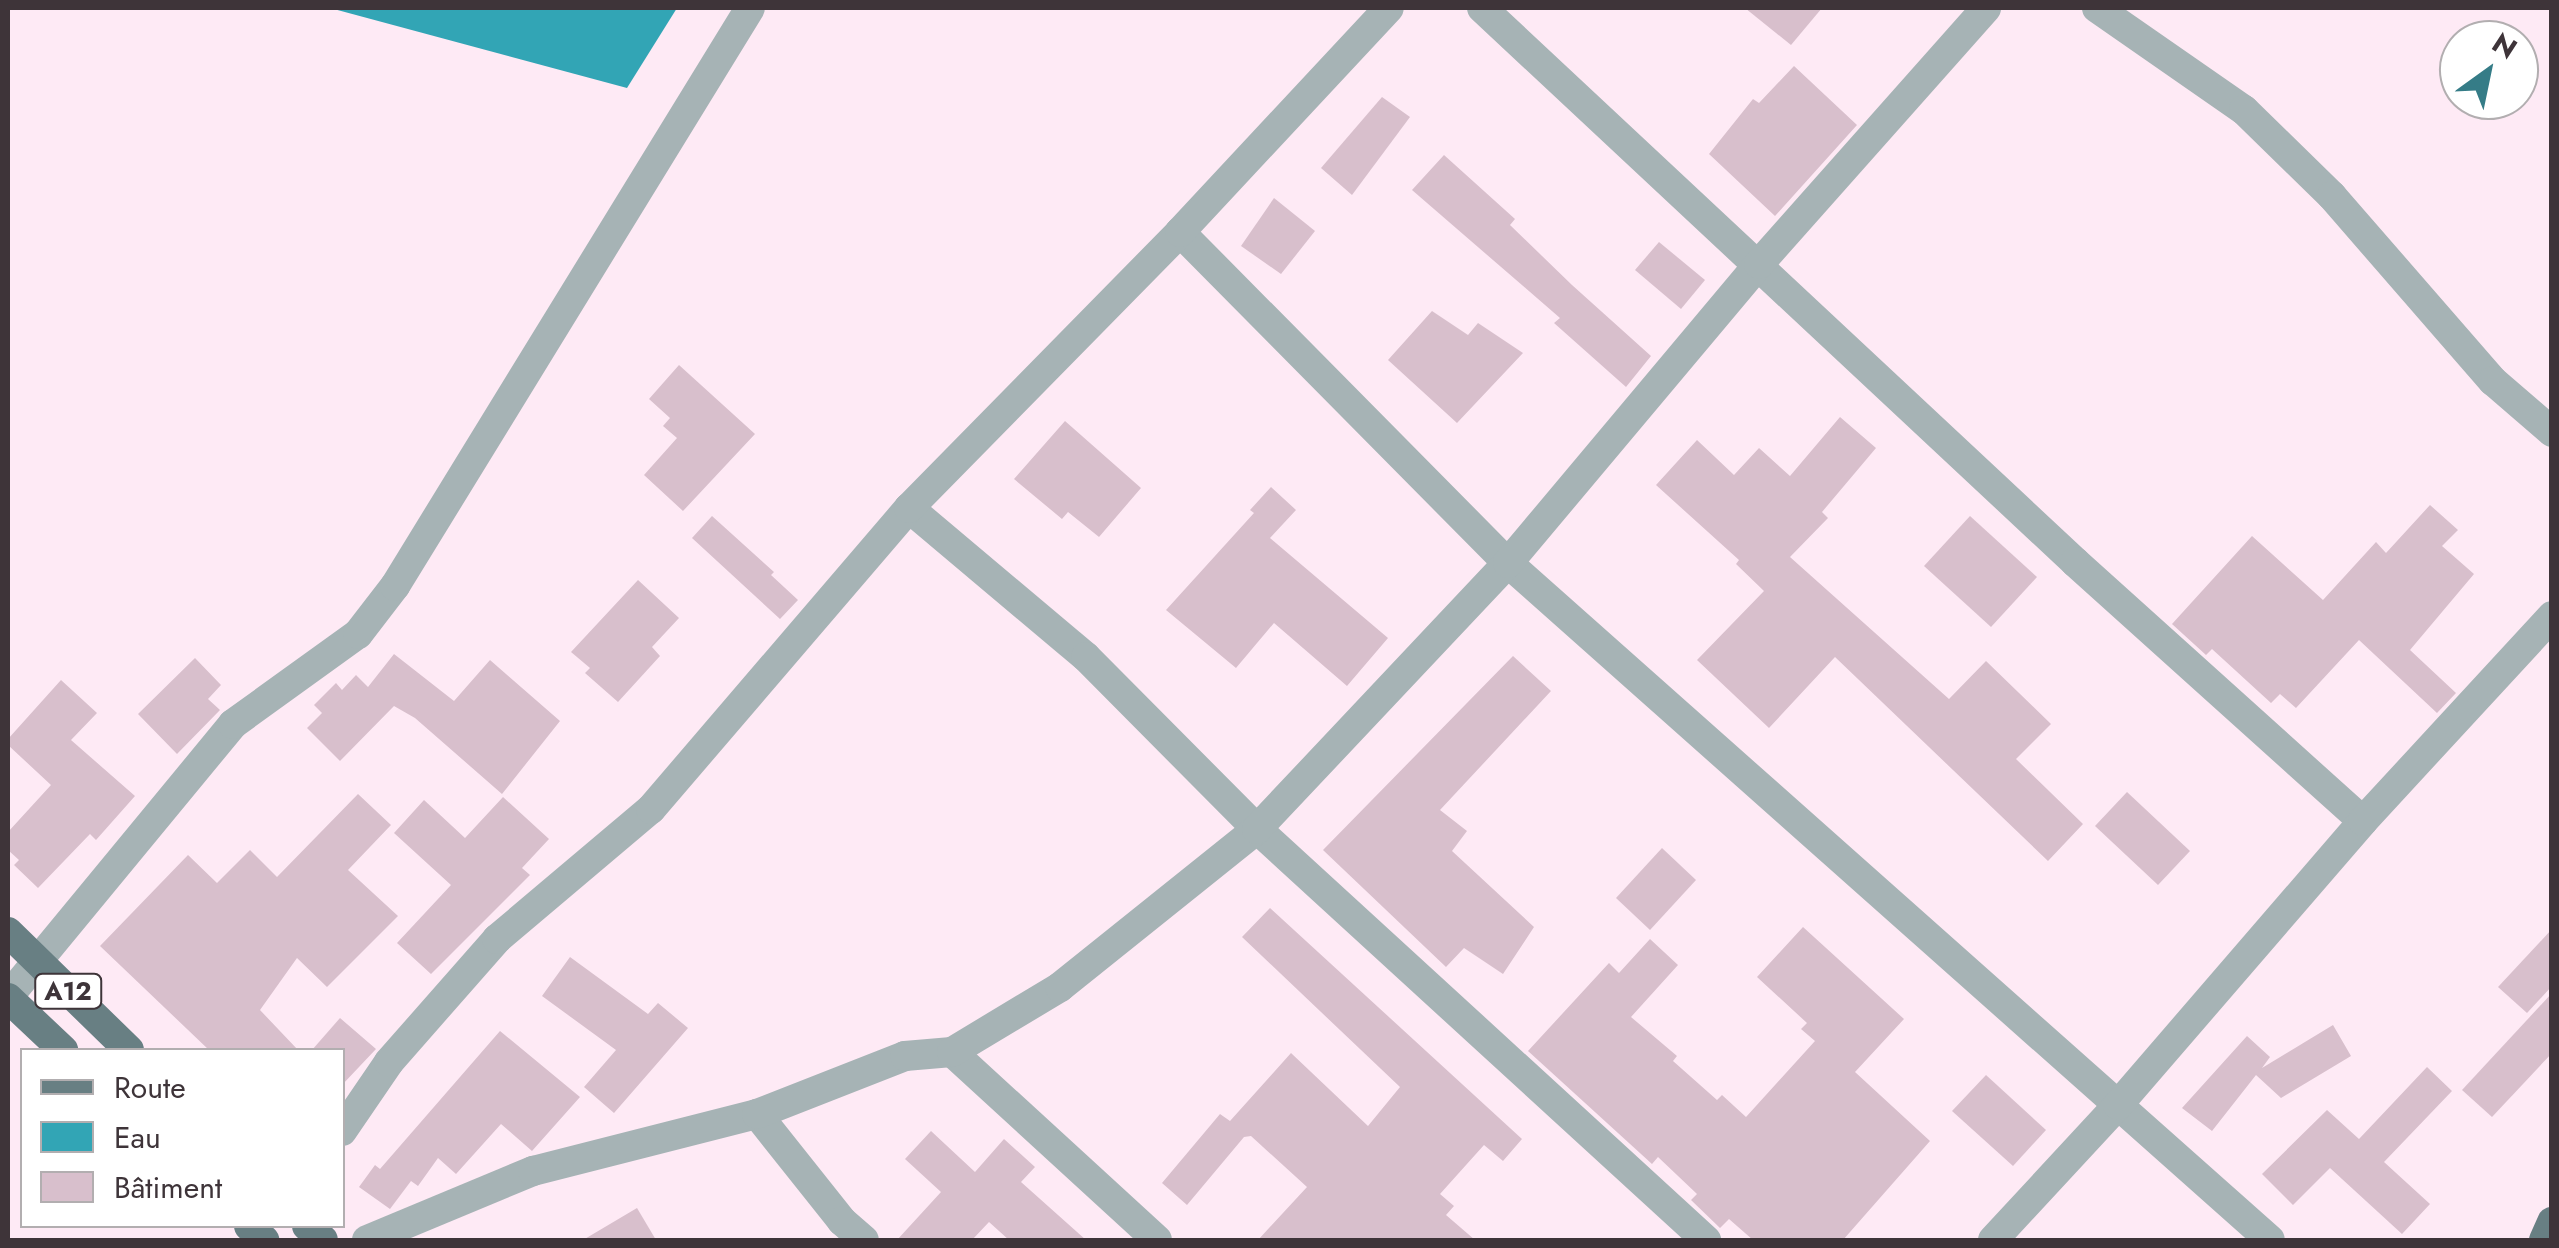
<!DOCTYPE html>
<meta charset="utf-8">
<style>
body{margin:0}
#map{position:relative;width:2559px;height:1248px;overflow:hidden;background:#feeaf5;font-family:Jost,sans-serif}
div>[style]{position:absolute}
.water>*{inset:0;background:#32a5b5}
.building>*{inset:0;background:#d8bfcc}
.minor>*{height:30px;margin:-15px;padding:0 15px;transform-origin:15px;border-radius:15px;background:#a6b3b5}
.major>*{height:30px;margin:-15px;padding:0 15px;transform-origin:15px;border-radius:15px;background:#687f83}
span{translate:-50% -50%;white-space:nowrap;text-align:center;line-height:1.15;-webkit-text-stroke:8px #fff;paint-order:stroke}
.shield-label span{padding:2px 8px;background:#fff;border:2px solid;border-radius:8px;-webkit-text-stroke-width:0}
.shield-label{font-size:25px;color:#3e3439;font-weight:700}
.frame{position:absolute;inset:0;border:10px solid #3e3439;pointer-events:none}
.legend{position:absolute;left:20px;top:1048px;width:325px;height:180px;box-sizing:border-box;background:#fff;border:2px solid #b2aeb0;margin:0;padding:12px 18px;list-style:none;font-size:30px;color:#3e3439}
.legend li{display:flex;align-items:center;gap:20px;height:50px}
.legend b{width:50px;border:2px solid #b2aeb0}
.north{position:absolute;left:2439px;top:20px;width:100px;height:100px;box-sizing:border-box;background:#fff;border:2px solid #b2aeb0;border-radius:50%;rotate:33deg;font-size:28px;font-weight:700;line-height:40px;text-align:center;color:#3e3439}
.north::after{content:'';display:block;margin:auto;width:35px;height:45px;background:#357c87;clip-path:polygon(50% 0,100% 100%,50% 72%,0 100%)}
</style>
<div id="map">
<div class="water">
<i style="clip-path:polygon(330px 8px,677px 8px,627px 88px)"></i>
</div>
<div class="building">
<i style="clip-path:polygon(1745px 8px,1822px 8px,1791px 45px)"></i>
<i style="clip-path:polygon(1794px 66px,1857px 125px,1775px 216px,1709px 154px,1753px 99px,1759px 103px)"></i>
<i style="clip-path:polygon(1382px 97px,1410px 117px,1352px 195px,1321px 168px)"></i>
<i style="clip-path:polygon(1444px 155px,1515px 219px,1510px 225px,1572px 285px,1651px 356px,1626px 387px,1554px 323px,1560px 318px,1412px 190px)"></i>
<i style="clip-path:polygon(1274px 198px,1315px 231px,1281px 274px,1241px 246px)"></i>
<i style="clip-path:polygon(1659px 242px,1705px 280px,1681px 309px,1635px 270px)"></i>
<i style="clip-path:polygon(1432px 311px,1468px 335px,1478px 323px,1523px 353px,1457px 423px,1388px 360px)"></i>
<i style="clip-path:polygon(679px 365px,755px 434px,683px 511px,644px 475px,677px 438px,663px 426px,670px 418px,649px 399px)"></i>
<i style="clip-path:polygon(1840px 417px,1876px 448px,1822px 512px,1828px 518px,1790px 557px,1949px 699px,1986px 661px,2051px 724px,2016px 759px,2083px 824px,2048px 861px,1835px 657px,1769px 728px,1697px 660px,1764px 591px,1736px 564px,1739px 560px,1656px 485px,1697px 440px,1734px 475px,1759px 448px,1790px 476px)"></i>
<i style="clip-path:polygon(1065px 421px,1141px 488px,1099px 537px,1068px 512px,1062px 519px,1014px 479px)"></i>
<i style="clip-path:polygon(1271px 487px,1296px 510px,1270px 538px,1388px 638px,1347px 686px,1274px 623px,1236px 668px,1166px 610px,1254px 513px,1250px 510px)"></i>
<i style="clip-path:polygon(2430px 505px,2458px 530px,2442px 546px,2474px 574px,2410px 650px,2456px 693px,2437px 713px,2359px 640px,2296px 708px,2280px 694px,2271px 703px,2212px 649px,2206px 655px,2172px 624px,2252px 536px,2323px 600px,2376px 542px,2386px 553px)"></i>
<i style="clip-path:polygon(712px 516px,774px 572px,771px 575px,798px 600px,780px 619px,692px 538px)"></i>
<i style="clip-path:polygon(1970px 516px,2037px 577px,1991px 627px,1924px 566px)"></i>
<i style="clip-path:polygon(638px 580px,679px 618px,652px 647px,660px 656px,618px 702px,585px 673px,590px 668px,571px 652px)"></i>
<i style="clip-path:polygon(394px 654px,454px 701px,490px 660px,560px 721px,502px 794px,415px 718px,394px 706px,340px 761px,307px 728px,322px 713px,314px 705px,336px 683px,342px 690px,356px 675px,368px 687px)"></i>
<i style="clip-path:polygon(1513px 656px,1551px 691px,1440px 810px,1467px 831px,1452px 851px,1534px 927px,1503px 974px,1464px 948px,1446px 967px,1323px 850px)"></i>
<i style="clip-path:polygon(195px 658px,221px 685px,208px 699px,220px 710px,177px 754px,138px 714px)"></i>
<i style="clip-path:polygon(61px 680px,97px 713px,71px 740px,135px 796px,96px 840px,90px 834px,38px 888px,14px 865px,19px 860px,8px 850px,8px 832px,51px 785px,8px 745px,8px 739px)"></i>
<i style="clip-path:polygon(2127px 792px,2190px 851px,2158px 885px,2095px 826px)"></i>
<i style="clip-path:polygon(358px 794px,391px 825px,348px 870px,398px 916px,327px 987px,297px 958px,260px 1010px,298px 1050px,209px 1050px,100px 946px,188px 855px,217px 883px,250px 850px,277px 877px)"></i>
<i style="clip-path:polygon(503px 797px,549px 839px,522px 868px,530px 875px,431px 974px,397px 943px,451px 885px,394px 833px,424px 800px,465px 838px)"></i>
<i style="clip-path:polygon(1662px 848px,1696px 880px,1650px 930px,1616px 898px)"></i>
<i style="clip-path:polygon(1270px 908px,1522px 1139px,1503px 1161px,1484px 1145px,1440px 1194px,1454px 1206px,1446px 1215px,1475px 1240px,1258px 1240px,1307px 1187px,1251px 1136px,1244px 1137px,1187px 1205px,1162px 1183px,1220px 1114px,1230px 1121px,1291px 1053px,1368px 1126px,1400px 1087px,1242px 937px)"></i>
<i style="clip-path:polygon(1803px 927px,1904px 1019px,1855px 1072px,1930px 1141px,1843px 1240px,1753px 1240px,1729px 1219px,1720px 1228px,1691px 1200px,1697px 1194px,1658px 1157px,1652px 1164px,1528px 1051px,1609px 963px,1619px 973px,1650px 939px,1678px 965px,1631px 1017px,1677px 1056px,1673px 1061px,1717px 1100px,1722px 1095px,1746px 1117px,1815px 1041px,1801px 1029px,1807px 1023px,1757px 977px)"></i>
<i style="clip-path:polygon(2552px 929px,2552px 986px,2527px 1013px,2498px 987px)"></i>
<i style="clip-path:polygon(570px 957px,648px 1014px,658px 1003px,688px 1028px,614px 1113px,584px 1087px,616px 1050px,542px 996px)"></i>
<i style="clip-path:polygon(2552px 993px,2552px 1053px,2492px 1117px,2462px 1090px)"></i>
<i style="clip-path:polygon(340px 1018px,376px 1049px,342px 1085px,342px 1050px,312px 1050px)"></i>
<i style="clip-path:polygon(2333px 1025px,2351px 1056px,2281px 1098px,2256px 1075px,2212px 1131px,2182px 1108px,2247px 1036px,2270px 1057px,2262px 1068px)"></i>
<i style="clip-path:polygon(500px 1031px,580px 1097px,532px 1151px,501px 1124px,456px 1174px,438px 1158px,418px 1186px,411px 1181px,390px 1209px,359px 1187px,375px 1165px,380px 1169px)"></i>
<i style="clip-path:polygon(2427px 1067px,2452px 1091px,2384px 1162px,2430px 1204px,2402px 1234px,2330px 1168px,2293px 1205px,2262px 1174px,2327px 1110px,2359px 1139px)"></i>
<i style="clip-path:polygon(1986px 1075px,2046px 1130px,2013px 1166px,1952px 1111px)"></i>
<i style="clip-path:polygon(931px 1131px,975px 1172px,1004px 1139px,1035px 1167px,1021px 1182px,1086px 1240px,1009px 1240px,989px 1222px,972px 1240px,897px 1240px,941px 1192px,905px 1159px)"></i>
<i style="clip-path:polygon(637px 1208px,656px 1240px,583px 1240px)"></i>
</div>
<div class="minor">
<i style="left:1482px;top:8px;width:812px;rotate:43.05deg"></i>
<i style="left:2075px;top:562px;width:387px;rotate:42deg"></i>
<i style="left:2097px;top:8px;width:179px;rotate:34.8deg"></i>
<i style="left:2244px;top:110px;width:123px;rotate:44.3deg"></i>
<i style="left:2332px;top:196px;width:245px;rotate:49deg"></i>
<i style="left:2493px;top:381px;width:78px;rotate:40.8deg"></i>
<i style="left:1180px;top:232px;width:466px;rotate:45.3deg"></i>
<i style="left:1508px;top:563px;width:1019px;rotate:41.62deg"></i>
<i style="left:909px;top:508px;width:231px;rotate:40.1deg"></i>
<i style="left:1086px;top:657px;width:243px;rotate:45.2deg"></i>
<i style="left:1257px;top:829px;width:609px;rotate:42.47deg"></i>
<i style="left:8px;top:997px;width:354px;rotate:-50.5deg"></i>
<i style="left:233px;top:724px;width:154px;rotate:-35.8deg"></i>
<i style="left:358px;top:634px;width:61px;rotate:-52.4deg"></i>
<i style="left:395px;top:586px;width:678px;rotate:-58.44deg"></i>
<i style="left:952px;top:1052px;width:278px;rotate:42.5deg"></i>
<i style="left:757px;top:1114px;width:137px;rotate:51.5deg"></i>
<i style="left:842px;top:1221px;width:29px;rotate:41deg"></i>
<i style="left:342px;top:1131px;width:83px;rotate:-55.7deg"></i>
<i style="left:389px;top:1062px;width:164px;rotate:-48.7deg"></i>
<i style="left:497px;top:939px;width:202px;rotate:-40.2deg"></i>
<i style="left:651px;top:809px;width:396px;rotate:-49.4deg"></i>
<i style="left:909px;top:508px;width:387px;rotate:-45.5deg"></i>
<i style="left:1180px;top:232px;width:306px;rotate:-47deg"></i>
<i style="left:367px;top:1240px;width:180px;rotate:-22.6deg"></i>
<i style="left:533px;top:1171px;width:231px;rotate:-14.3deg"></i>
<i style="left:757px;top:1114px;width:159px;rotate:-21.4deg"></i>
<i style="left:905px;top:1056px;width:47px;rotate:-4.9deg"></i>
<i style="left:952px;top:1052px;width:126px;rotate:-31deg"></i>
<i style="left:1060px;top:987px;width:253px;rotate:-38.7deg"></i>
<i style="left:1257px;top:829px;width:366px;rotate:-46.7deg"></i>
<i style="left:1508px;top:563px;width:390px;rotate:-50deg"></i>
<i style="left:1759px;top:264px;width:342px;rotate:-48.4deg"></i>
<i style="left:1993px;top:1240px;width:184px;rotate:-47.2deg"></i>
<i style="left:2118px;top:1105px;width:375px;rotate:-49.2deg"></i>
<i style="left:2363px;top:821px;width:279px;rotate:-47.3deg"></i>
</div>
<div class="major">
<i style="left:8px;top:932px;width:169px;rotate:44.3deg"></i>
<i style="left:8px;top:998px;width:76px;rotate:43.4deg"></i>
<i style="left:249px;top:1226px;width:21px;rotate:43deg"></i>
<i style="left:307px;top:1226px;width:21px;rotate:41deg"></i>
<i style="left:2544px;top:1240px;width:20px;rotate:-66deg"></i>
</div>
<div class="shield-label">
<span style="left:68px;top:991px">A12</span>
</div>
<div class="frame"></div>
<ul class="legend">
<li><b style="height:12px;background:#687f83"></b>Route</li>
<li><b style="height:28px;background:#32a5b5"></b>Eau</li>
<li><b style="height:28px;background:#d8bfcc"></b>Bâtiment</li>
</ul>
<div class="north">N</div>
</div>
